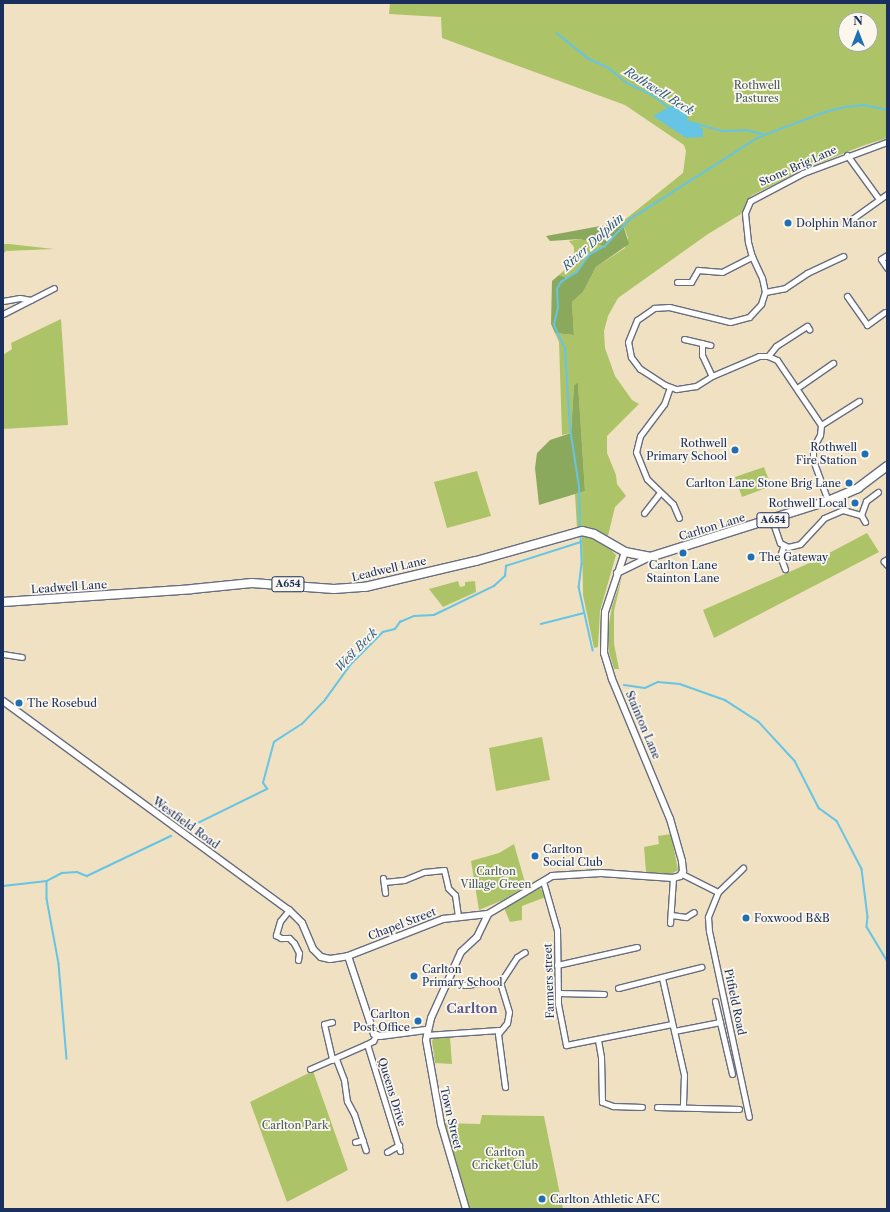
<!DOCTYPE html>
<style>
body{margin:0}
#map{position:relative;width:890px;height:1212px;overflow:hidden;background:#f0e1c3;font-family:"Libre Caslon Text",serif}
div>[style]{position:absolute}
.green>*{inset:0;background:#adc367}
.forest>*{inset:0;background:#8aa95c}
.water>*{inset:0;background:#66c4e4}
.stream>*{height:1.5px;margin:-0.75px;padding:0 0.75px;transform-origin:0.75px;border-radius:0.75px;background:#66c4e4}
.roads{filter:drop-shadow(1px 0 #666d81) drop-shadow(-1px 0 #666d81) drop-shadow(0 1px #666d81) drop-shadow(0 -1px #666d81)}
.minor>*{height:5px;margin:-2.5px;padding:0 2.5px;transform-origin:2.5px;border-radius:2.5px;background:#fff}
.tertiary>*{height:6px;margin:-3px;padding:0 3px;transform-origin:3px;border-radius:3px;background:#fff}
.primary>*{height:8px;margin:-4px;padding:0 4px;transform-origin:4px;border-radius:4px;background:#fff}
.dots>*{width:11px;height:11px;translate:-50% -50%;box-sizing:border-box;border:2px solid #fbf7ec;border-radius:50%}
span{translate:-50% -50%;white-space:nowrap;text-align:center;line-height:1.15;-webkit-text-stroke:3.5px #fbf7ec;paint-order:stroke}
.shield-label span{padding:1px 3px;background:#fbf7ec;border:1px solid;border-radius:3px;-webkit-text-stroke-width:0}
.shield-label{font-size:10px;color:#1b2f5e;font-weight:700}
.park-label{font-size:11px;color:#475b61}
.street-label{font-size:11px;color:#1b2f5e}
.poi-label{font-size:11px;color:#1b2f5e}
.left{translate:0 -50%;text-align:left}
.right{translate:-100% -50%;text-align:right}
.water-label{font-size:12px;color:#325c86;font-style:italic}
.quarter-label{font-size:13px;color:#5f5b8e;font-weight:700}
.frame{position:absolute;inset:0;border:4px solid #1b2f5e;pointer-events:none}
.north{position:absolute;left:838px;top:12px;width:40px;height:40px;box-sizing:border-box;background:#fbf7ec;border:1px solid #a1a7b3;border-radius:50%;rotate:0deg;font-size:11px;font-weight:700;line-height:16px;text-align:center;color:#1b2f5e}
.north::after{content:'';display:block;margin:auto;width:14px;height:18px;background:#1f6fb2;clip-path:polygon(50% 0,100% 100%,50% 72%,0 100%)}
</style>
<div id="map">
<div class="green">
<i style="clip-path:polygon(evenodd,390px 3px,887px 3px,887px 138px,862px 146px,800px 171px,751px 196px,741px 214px,708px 234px,618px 298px,608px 316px,604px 331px,605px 348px,615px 376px,632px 400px,639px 404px,607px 436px,607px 453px,616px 475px,617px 484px,626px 496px,615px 507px,608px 536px,588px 528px,577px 528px,575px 494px,585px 491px,578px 384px,574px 385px,571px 433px,562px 435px,559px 342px,555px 333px,574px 335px,572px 302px,583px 292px,596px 267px,625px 248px,628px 238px,622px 222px,683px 173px,686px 151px,684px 145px,625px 105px,442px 38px,441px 17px,389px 14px,390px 3px,846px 20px,870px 20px,870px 44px,846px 44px,846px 20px)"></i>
<i style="clip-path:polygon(580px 239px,605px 246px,585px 259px,577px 272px,566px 279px,559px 275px,574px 261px,574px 247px,569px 241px)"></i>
<i style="clip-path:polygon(3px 244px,9px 244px,54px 249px,6px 251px,3px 254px)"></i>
<i style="clip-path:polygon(61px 319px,68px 425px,3px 429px,3px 355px,12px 349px,11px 343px)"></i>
<i style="clip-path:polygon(764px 467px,771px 486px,742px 497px,735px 477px)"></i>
<i style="clip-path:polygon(477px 471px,491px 516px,447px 528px,434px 482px)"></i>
<i style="clip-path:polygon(867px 533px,879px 552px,714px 638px,703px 610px,814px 561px)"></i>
<i style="clip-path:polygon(585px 535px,610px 549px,616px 555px,600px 611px,598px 647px,594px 648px,583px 595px,582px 537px)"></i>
<i style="clip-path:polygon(622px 577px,614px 611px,614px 644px,619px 669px,614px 669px,609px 652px,608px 630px,612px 606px)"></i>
<i style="clip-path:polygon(458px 581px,460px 587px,465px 586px,465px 582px,475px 581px,476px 592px,443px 607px,429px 589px)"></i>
<i style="clip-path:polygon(542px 737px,550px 780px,496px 791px,489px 748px)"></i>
<i style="clip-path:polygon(671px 834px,678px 870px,671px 874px,646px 872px,644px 847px,659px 844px,658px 836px)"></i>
<i style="clip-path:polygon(514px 844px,526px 886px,503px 900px,479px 910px,471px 861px,499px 853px)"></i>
<i style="clip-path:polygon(539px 886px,546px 897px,522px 906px,522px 920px,510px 922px,504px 908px)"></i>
<i style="clip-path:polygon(450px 1037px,452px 1064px,435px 1063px,432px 1041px,434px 1038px)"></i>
<i style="clip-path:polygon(313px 1071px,348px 1170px,287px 1202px,250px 1102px)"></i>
<i style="clip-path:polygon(482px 1115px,544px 1116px,563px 1209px,470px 1209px,445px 1123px,480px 1124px)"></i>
</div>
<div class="forest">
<i style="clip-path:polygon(622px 222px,629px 244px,596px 267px,583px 292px,572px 302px,574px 335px,555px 333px,551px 324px,552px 281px,559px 275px,566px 278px,577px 272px,589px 255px,604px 246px,580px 239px,550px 241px,546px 236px)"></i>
<i style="clip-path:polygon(578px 383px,585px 491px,539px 505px,535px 468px,537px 453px,550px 440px,571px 433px,574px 385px)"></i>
</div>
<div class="water">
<i style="clip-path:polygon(673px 105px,677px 109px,683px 108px,688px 113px,687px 120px,697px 123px,703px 130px,703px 137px,686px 138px,653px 116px)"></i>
</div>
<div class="stream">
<i style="left:557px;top:33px;width:41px;rotate:39.1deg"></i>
<i style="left:589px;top:59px;width:22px;rotate:24deg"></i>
<i style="left:609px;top:68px;width:23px;rotate:40deg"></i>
<i style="left:627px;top:83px;width:29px;rotate:25deg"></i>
<i style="left:653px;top:95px;width:19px;rotate:39deg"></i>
<i style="left:697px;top:124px;width:27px;rotate:15deg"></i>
<i style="left:723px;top:131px;width:23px;rotate:-2deg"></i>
<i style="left:746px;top:130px;width:18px;rotate:13deg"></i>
<i style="left:580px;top:528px;width:41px;rotate:-91.4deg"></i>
<i style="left:579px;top:487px;width:60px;rotate:-98.7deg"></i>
<i style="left:570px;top:428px;width:79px;rotate:-93.6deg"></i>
<i style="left:565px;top:349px;width:26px;rotate:-115deg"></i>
<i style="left:554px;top:325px;width:17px;rotate:-77deg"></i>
<i style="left:558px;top:308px;width:19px;rotate:-93deg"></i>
<i style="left:557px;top:289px;width:8px;rotate:-60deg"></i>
<i style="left:561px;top:282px;width:19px;rotate:-32deg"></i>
<i style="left:577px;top:272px;width:21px;rotate:-55deg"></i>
<i style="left:589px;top:255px;width:18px;rotate:-29deg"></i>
<i style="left:605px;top:246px;width:35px;rotate:-47deg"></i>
<i style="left:629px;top:220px;width:152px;rotate:-32.6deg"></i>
<i style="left:757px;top:138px;width:73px;rotate:-20.9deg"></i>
<i style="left:825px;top:112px;width:21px;rotate:-14deg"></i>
<i style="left:845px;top:107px;width:19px;rotate:-6deg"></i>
<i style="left:864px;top:105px;width:24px;rotate:12deg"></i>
<i style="left:581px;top:533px;width:31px;rotate:88deg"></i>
<i style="left:582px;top:564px;width:23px;rotate:97deg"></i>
<i style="left:579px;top:587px;width:65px;rotate:77.5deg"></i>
<i style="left:541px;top:624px;width:44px;rotate:-14.3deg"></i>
<i style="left:624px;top:685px;width:21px;rotate:8deg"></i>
<i style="left:645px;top:688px;width:14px;rotate:-25deg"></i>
<i style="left:658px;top:682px;width:22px;rotate:5deg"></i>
<i style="left:680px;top:684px;width:48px;rotate:19.6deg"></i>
<i style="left:725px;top:700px;width:40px;rotate:32.9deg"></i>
<i style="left:759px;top:722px;width:53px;rotate:47.3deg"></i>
<i style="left:795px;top:761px;width:53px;rotate:62.9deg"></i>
<i style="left:819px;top:808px;width:22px;rotate:36deg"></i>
<i style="left:837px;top:821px;width:54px;rotate:62.5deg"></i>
<i style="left:862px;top:869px;width:48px;rotate:82.9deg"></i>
<i style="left:868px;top:917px;width:10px;rotate:96deg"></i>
<i style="left:867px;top:927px;width:39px;rotate:59deg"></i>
<i style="left:192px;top:826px;width:84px;rotate:-26.3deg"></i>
<i style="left:267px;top:789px;width:7px;rotate:-124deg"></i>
<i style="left:263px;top:783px;width:42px;rotate:-75deg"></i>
<i style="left:274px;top:742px;width:33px;rotate:-33deg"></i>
<i style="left:302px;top:724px;width:33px;rotate:-46deg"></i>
<i style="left:325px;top:700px;width:44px;rotate:-54.2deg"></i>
<i style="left:351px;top:664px;width:45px;rotate:-45deg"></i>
<i style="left:383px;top:632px;width:12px;rotate:-14deg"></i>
<i style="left:395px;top:629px;width:9px;rotate:-54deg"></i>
<i style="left:400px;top:622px;width:15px;rotate:-23deg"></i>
<i style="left:414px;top:616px;width:20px;rotate:-3deg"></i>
<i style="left:434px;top:615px;width:67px;rotate:-25.8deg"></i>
<i style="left:494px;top:586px;width:15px;rotate:-42deg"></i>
<i style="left:505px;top:576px;width:10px;rotate:-84deg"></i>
<i style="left:506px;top:566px;width:79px;rotate:-17.7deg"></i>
<i style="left:47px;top:881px;width:18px;rotate:90deg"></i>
<i style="left:47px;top:899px;width:66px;rotate:79.5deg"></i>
<i style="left:59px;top:964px;width:95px;rotate:85.2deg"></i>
<i style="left:3px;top:886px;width:44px;rotate:-6.5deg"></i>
<i style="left:47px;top:881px;width:17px;rotate:-28deg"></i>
<i style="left:62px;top:873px;width:15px;rotate:-4deg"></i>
<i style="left:77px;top:872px;width:11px;rotate:22deg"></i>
<i style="left:87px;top:876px;width:93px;rotate:-25.5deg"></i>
</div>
<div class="roads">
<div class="minor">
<i style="left:847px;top:155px;width:54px;rotate:54deg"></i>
<i style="left:845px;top:224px;width:52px;rotate:-35.5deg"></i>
<i style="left:887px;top:255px;width:7px;rotate:146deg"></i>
<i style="left:881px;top:259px;width:11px;rotate:56deg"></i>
<i style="left:677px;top:282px;width:14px"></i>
<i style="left:691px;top:282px;width:14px;rotate:-60deg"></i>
<i style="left:698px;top:270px;width:24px;rotate:5deg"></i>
<i style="left:722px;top:272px;width:34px;rotate:-27deg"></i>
<i style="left:765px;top:292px;width:20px;rotate:-11deg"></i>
<i style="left:785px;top:288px;width:27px;rotate:-34deg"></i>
<i style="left:807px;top:273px;width:40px;rotate:-25deg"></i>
<i style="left:847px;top:296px;width:35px;rotate:55deg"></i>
<i style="left:867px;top:325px;width:22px;rotate:-36deg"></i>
<i style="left:3px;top:301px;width:17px;rotate:-10deg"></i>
<i style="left:20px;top:298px;width:11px;rotate:10deg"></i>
<i style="left:3px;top:314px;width:57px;rotate:-27deg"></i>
<i style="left:684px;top:339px;width:27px;rotate:13deg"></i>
<i style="left:702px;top:343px;width:12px;rotate:90deg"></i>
<i style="left:702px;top:355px;width:23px;rotate:65deg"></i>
<i style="left:768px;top:356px;width:13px;rotate:-51deg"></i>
<i style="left:776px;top:346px;width:37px;rotate:-33deg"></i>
<i style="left:807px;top:326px;width:4px;rotate:56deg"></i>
<i style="left:670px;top:387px;width:18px;rotate:109deg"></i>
<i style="left:664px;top:404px;width:40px;rotate:127deg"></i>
<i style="left:640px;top:436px;width:16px;rotate:104deg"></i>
<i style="left:636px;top:452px;width:29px;rotate:68deg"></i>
<i style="left:647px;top:479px;width:36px;rotate:44deg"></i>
<i style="left:673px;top:504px;width:15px;rotate:67deg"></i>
<i style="left:797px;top:388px;width:44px;rotate:-34.8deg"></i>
<i style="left:821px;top:425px;width:45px;rotate:-32.3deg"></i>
<i style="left:828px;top:501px;width:44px;rotate:-110.1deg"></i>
<i style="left:813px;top:460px;width:12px;rotate:-90deg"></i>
<i style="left:813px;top:448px;width:15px;rotate:-62deg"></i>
<i style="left:820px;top:435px;width:10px;rotate:-84deg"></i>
<i style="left:821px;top:425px;width:78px;rotate:-124.1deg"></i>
<i style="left:777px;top:360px;width:10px;rotate:-156deg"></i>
<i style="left:768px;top:356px;width:9px;rotate:180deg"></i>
<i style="left:759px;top:356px;width:51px;rotate:156.9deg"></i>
<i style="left:712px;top:376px;width:19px;rotate:148deg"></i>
<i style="left:696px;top:386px;width:20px;rotate:171deg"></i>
<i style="left:676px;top:389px;width:12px;rotate:-160deg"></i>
<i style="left:665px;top:385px;width:30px;rotate:-147deg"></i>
<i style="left:640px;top:369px;width:15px;rotate:-127deg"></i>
<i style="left:631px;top:357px;width:15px;rotate:-101deg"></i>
<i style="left:628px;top:342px;width:24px;rotate:-68deg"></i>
<i style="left:637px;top:320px;width:21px;rotate:-35deg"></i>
<i style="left:654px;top:308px;width:15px;rotate:-4deg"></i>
<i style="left:669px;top:307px;width:63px;rotate:13.8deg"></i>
<i style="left:730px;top:322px;width:20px;rotate:-15deg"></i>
<i style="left:749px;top:317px;width:18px;rotate:-47deg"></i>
<i style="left:761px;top:304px;width:13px;rotate:-72deg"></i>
<i style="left:765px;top:292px;width:14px;rotate:-102deg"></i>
<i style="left:762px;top:278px;width:23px;rotate:-115deg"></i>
<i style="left:752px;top:257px;width:16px;rotate:-105deg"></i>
<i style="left:748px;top:242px;width:29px;rotate:-96deg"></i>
<i style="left:745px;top:213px;width:13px;rotate:-67deg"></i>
<i style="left:750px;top:201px;width:60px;rotate:-27.8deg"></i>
<i style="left:803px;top:173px;width:90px;rotate:-20.3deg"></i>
<i style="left:644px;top:513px;width:24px;rotate:-52deg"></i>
<i style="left:861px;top:515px;width:15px;rotate:-70deg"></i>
<i style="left:866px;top:501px;width:15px;rotate:-37deg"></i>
<i style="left:772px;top:520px;width:24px;rotate:71deg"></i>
<i style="left:780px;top:543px;width:9px;rotate:27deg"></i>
<i style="left:788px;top:547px;width:12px;rotate:-14deg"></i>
<i style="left:800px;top:544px;width:35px;rotate:-47deg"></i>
<i style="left:824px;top:518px;width:21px;rotate:-23deg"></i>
<i style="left:843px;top:510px;width:19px;rotate:16deg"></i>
<i style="left:861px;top:515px;width:8px;rotate:60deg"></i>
<i style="left:783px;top:547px;width:9px;rotate:108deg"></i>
<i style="left:780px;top:556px;width:14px;rotate:69deg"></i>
<i style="left:887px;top:559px;width:4px;rotate:146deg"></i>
<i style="left:884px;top:561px;width:5px;rotate:53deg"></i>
<i style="left:3px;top:654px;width:19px;rotate:9deg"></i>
<i style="left:682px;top:874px;width:40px;rotate:26.6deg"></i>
<i style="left:383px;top:878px;width:15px;rotate:82deg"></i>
<i style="left:543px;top:881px;width:51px;rotate:74.1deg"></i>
<i style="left:557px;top:930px;width:74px;rotate:89.2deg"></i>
<i style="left:558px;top:1004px;width:42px;rotate:79deg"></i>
<i style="left:566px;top:1045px;width:108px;rotate:-11.2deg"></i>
<i style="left:384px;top:882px;width:20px;rotate:-6deg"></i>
<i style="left:404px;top:880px;width:22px;rotate:-22deg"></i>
<i style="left:424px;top:872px;width:20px;rotate:-6deg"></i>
<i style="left:444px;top:870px;width:18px;rotate:77deg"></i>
<i style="left:448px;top:888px;width:10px;rotate:45deg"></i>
<i style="left:455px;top:895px;width:22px;rotate:82deg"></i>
<i style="left:718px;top:892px;width:27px;rotate:112deg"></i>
<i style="left:708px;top:917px;width:14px;rotate:86deg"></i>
<i style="left:709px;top:931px;width:190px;rotate:77.9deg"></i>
<i style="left:718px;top:892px;width:35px;rotate:-44deg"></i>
<i style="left:289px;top:910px;width:14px;rotate:129deg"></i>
<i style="left:280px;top:921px;width:15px;rotate:106deg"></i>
<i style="left:276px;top:935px;width:6px;rotate:31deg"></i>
<i style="left:281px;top:938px;width:8px"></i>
<i style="left:289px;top:938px;width:7px;rotate:45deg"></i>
<i style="left:294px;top:943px;width:11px;rotate:63deg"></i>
<i style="left:299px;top:953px;width:7px;rotate:98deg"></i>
<i style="left:671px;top:915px;width:15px;rotate:8deg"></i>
<i style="left:686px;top:917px;width:9px;rotate:-32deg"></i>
<i style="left:670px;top:923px;width:45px;rotate:-86.2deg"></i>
<i style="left:557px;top:965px;width:82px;rotate:-12.7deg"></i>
<i style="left:662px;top:978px;width:99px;rotate:77.2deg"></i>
<i style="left:684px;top:1075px;width:32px;rotate:92deg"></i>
<i style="left:449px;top:981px;width:16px;rotate:14deg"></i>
<i style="left:465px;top:985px;width:17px;rotate:-7deg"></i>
<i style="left:618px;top:988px;width:86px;rotate:-14.2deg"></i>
<i style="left:558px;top:993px;width:46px;rotate:1.2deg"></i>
<i style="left:715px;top:1001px;width:75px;rotate:76.9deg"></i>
<i style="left:332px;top:1022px;width:8px;rotate:166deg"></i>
<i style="left:324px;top:1024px;width:37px;rotate:77deg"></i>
<i style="left:674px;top:1031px;width:47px;rotate:-11.1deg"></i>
<i style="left:426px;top:1035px;width:73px;rotate:-3.9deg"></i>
<i style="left:598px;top:1040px;width:17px;rotate:80deg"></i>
<i style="left:601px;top:1057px;width:45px;rotate:88.7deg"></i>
<i style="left:602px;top:1102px;width:12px;rotate:20deg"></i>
<i style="left:613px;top:1106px;width:29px;rotate:2deg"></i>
<i style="left:367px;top:1044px;width:112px;rotate:72.9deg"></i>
<i style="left:336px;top:1059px;width:22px;rotate:69deg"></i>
<i style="left:344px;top:1080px;width:21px;rotate:82deg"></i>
<i style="left:347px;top:1101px;width:15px;rotate:62deg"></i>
<i style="left:354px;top:1114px;width:38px;rotate:72deg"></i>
<i style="left:310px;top:1069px;width:62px;rotate:-23.7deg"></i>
<i style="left:367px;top:1044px;width:7px;rotate:-27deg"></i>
<i style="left:373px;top:1041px;width:7px;rotate:-63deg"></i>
<i style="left:505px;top:1087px;width:53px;rotate:-97.5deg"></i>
<i style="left:498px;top:1034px;width:14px;rotate:-51deg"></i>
<i style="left:507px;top:1023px;width:11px;rotate:-80deg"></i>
<i style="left:509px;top:1012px;width:30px;rotate:-107deg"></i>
<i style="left:500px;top:983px;width:31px;rotate:-57deg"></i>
<i style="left:517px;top:957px;width:9px;rotate:-32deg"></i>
<i style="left:657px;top:1107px;width:82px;rotate:1.4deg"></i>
<i style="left:355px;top:1142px;width:8px;rotate:-14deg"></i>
<i style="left:387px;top:1152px;width:14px;rotate:-30deg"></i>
</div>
<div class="tertiary">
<i style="left:617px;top:573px;width:37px;rotate:-26deg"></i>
<i style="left:3px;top:701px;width:354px;rotate:36.2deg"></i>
<i style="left:289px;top:910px;width:18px;rotate:45deg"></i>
<i style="left:302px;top:923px;width:28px;rotate:67deg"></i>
<i style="left:313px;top:949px;width:11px;rotate:45deg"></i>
<i style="left:321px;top:957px;width:9px;rotate:13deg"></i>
<i style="left:330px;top:959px;width:18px;rotate:-9deg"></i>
<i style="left:348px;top:956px;width:102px;rotate:-21.3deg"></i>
<i style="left:443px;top:919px;width:45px;rotate:-6.3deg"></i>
<i style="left:348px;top:956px;width:82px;rotate:71.6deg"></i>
<i style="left:374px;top:1034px;width:6px;rotate:18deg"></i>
<i style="left:380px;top:1036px;width:46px;rotate:-7.4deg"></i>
<i style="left:466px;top:1209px;width:89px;rotate:-106.4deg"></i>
<i style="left:441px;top:1124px;width:85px;rotate:-100.1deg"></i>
<i style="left:426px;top:1040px;width:23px;rotate:-77deg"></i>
<i style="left:431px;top:1018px;width:72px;rotate:-65.6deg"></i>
<i style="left:461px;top:952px;width:22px;rotate:-43deg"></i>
<i style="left:477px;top:937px;width:25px;rotate:-64deg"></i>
<i style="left:488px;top:914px;width:74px;rotate:-30.7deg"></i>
<i style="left:552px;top:876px;width:49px;rotate:-3.5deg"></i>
<i style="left:601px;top:873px;width:72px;rotate:4deg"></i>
<i style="left:673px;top:878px;width:7px;rotate:-16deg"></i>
<i style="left:680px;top:876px;width:6px;rotate:-59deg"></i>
<i style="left:683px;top:871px;width:10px;rotate:-96deg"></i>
<i style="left:682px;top:861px;width:44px;rotate:-105.9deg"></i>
<i style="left:670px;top:819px;width:152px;rotate:-112.5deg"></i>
<i style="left:612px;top:679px;width:27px;rotate:-107deg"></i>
<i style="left:604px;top:653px;width:41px;rotate:-88.6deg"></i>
<i style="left:605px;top:612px;width:63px;rotate:-71.6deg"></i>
</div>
<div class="primary">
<i style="left:3px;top:602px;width:189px;rotate:-3.9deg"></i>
<i style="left:192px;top:589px;width:60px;rotate:-5.7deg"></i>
<i style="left:252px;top:583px;width:82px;rotate:4.2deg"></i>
<i style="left:334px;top:589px;width:31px;rotate:-4deg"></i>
<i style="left:365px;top:587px;width:114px;rotate:-13.2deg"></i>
<i style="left:476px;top:561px;width:110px;rotate:-15.8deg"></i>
<i style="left:582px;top:531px;width:12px;rotate:14deg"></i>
<i style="left:594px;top:534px;width:36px;rotate:30deg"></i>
<i style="left:625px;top:552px;width:25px;rotate:11deg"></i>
<i style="left:650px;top:557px;width:187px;rotate:-17.5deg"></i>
<i style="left:828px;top:501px;width:33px;rotate:-23deg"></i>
<i style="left:858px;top:488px;width:36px;rotate:-37deg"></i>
</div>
</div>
<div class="dots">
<i style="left:788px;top:223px;background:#1f6fb2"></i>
<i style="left:735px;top:450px;background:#1f6fb2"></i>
<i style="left:865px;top:454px;background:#1f6fb2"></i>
<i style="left:849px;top:483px;background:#1f6fb2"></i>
<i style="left:855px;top:503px;background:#1f6fb2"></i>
<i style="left:683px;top:553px;background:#1f6fb2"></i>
<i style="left:751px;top:557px;background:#1f6fb2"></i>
<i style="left:19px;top:703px;background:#1f6fb2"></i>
<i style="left:535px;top:856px;background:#1f6fb2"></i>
<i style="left:746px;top:918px;background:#1f6fb2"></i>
<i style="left:414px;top:976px;background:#1f6fb2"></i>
<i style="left:418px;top:1021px;background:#1f6fb2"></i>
<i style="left:542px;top:1199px;background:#1f6fb2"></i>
</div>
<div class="shield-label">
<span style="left:773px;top:520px">A654</span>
<span style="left:288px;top:584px">A654</span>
</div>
<div class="park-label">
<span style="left:757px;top:92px">Rothwell<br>Pastures</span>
<span style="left:496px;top:878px">Carlton<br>Village Green</span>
<span style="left:295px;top:1125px">Carlton Park</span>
<span style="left:505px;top:1159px">Carlton<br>Cricket Club</span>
</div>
<div class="street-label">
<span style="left:798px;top:166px;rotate:-24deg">Stone Brig Lane</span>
<span style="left:712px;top:527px;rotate:-17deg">Carlton Lane</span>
<span style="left:389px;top:569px;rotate:-13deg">Leadwell Lane</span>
<span style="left:69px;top:587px;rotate:-4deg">Leadwell Lane</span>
<span style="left:643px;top:725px;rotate:67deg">Stainton Lane</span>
<span style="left:186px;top:823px;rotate:36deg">Westfield Road</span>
<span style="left:402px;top:924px;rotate:-21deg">Chapel Street</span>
<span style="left:549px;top:981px;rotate:-92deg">Farmers street</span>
<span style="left:735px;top:1002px;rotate:78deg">Pitfield Road</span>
<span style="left:392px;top:1092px;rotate:73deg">Queens Drive</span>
<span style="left:451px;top:1118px;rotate:77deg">Town Street</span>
</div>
<div class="poi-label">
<span class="left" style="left:796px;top:223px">Dolphin Manor</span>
<span class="right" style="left:727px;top:450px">Rothwell<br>Primary School</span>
<span class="right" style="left:857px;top:454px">Rothwell<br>Fire Station</span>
<span class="right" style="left:841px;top:483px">Carlton Lane Stone Brig Lane</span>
<span class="right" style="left:847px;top:503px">Rothwell Local</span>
<span class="left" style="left:759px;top:557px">The Gateway</span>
<span style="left:683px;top:572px">Carlton Lane<br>Stainton Lane</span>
<span class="left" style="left:27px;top:703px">The Rosebud</span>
<span class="left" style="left:543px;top:856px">Carlton<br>Social Club</span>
<span class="left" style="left:754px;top:918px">Foxwood B&amp;B</span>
<span class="left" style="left:422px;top:976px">Carlton<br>Primary School</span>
<span class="right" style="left:410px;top:1021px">Carlton<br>Post Office</span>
<span class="left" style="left:550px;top:1199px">Carlton Athletic AFC</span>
</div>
<div class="water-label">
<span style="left:659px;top:91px;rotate:32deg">Rothwell Beck</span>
<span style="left:593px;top:242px;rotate:-42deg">River Dolphin</span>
<span style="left:356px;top:650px;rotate:-46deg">West Beck</span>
</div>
<div class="quarter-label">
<span style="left:472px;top:1008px">Carlton</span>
</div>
<div class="frame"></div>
<div class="north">N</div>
</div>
